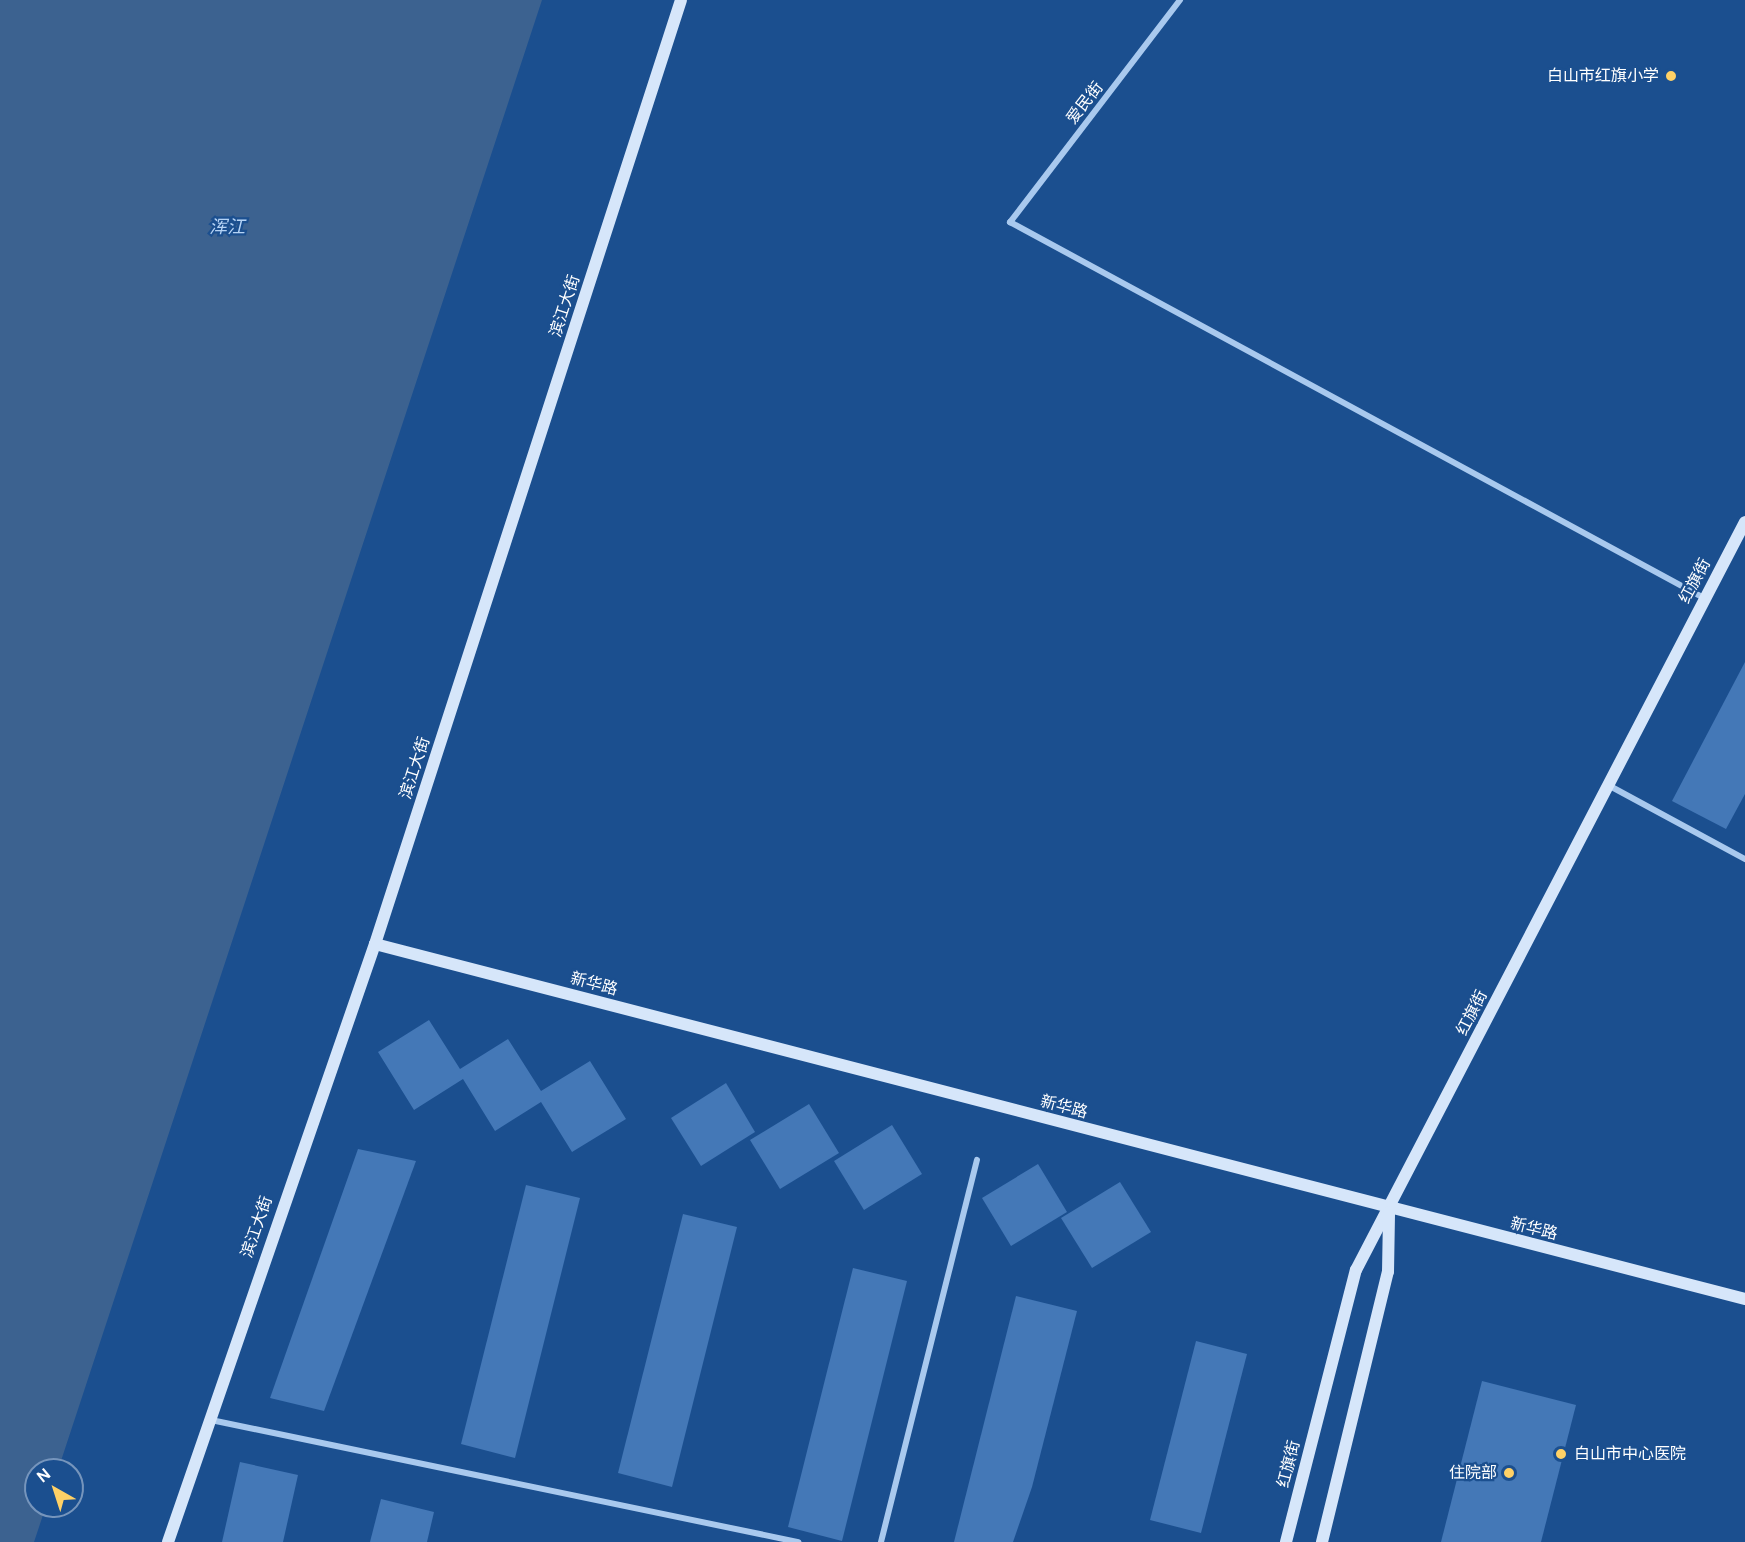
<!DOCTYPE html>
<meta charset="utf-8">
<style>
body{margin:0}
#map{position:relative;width:1745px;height:1542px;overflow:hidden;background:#1b4f8f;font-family:"DM Sans","Noto Sans SC",sans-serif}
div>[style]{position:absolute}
.water>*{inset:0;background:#3c6290}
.building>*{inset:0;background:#4478b7}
.street>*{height:6px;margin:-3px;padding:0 3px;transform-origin:3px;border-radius:3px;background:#a9c9ee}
.secondary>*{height:12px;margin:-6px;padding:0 6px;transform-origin:6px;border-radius:6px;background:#d6e6fa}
.dots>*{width:16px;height:16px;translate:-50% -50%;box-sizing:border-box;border:3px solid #1b4f8f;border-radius:50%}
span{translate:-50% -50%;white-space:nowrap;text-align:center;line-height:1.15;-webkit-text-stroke:4.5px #1b4f8f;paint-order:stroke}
.poi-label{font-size:16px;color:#fff}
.right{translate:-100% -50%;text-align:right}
.left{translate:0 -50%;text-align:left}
.street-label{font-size:16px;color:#fff}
.water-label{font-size:18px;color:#b5d3f5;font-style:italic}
.north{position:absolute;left:24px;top:1458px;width:60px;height:60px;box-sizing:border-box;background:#1b4f8f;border:2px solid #7695bc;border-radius:50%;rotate:321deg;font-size:16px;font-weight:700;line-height:24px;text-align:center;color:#fff}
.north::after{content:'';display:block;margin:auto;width:21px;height:27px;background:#ffd166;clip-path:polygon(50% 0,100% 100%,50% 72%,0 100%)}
</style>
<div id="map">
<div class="water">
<i style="clip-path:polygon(0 0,542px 0,58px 1470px,36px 1470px,36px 1506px,46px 1506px,34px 1542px,0 1542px)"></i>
</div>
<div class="building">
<i style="clip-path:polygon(1745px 662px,1745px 794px,1726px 829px,1672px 801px)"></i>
<i style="clip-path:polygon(429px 1020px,460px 1069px,508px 1039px,541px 1091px,590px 1061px,626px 1119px,572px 1152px,541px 1102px,495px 1131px,463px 1079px,414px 1110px,378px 1052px)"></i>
<i style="clip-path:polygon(726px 1083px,755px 1132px,701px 1166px,671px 1118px)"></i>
<i style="clip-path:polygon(809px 1104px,839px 1153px,780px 1189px,750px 1140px)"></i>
<i style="clip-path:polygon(892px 1125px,922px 1174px,864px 1210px,834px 1161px)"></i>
<i style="clip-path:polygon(358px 1149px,416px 1161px,324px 1411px,270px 1398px)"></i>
<i style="clip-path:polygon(1038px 1164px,1067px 1212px,1011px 1246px,982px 1198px)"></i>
<i style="clip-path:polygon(1120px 1182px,1151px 1232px,1092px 1268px,1061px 1218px)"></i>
<i style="clip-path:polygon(526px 1185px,580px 1198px,515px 1458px,461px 1444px)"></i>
<i style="clip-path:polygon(683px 1214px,737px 1227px,672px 1487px,618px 1473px)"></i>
<i style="clip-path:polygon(853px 1268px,907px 1281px,842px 1541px,788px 1527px)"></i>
<i style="clip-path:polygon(1016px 1296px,1077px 1311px,1032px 1487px,1013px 1542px,954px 1542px)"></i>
<i style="clip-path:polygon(1196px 1341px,1247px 1354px,1201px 1533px,1150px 1520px)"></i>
<i style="clip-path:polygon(1482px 1381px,1576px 1405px,1541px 1542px,1441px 1542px)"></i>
<i style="clip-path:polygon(240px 1462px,298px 1475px,283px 1542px,222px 1542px)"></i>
<i style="clip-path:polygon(381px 1499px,434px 1512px,427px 1542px,370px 1542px)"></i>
</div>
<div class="street">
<i style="left:1180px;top:0;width:280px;rotate:127.4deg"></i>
<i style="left:1010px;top:222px;width:789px;rotate:28.45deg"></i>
<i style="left:1608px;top:785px;width:156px;rotate:28.4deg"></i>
<i style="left:211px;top:1420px;width:600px;rotate:11.74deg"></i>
<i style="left:881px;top:1542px;width:394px;rotate:-75.9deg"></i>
</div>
<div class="secondary">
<i style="left:375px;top:944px;width:1415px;rotate:14.53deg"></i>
<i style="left:168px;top:1542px;width:633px;rotate:-70.91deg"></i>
<i style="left:375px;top:944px;width:992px;rotate:-72.04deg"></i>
<i style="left:1286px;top:1542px;width:281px;rotate:-75.6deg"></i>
<i style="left:1356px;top:1270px;width:843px;rotate:-62.52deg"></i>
<i style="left:1322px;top:1542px;width:278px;rotate:-76.3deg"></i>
<i style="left:1388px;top:1272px;width:60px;rotate:-89deg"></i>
</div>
<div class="dots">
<i style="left:1671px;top:76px;background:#ffd166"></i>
<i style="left:1561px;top:1454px;background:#ffd166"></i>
<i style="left:1509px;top:1473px;background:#ffd166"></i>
</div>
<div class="poi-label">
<span class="right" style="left:1659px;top:76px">白山市红旗小学</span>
<span class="left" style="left:1574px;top:1454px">白山市中心医院</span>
<span class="right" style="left:1497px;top:1473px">住院部</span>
</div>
<div class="street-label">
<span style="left:1085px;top:103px;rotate:-52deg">爱民街</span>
<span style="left:565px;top:306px;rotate:-72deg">滨江大街</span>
<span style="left:1695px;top:581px;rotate:-62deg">红旗街</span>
<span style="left:415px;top:768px;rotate:-72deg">滨江大街</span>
<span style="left:594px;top:984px;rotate:15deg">新华路</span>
<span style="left:1472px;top:1013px;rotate:-63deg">红旗街</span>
<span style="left:1064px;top:1107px;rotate:15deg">新华路</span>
<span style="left:257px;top:1227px;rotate:-71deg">滨江大街</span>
<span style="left:1534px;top:1229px;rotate:14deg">新华路</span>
<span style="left:1289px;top:1464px;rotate:-76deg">红旗街</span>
</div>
<div class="water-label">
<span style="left:227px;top:227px">浑江</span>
</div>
<div class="north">N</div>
</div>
